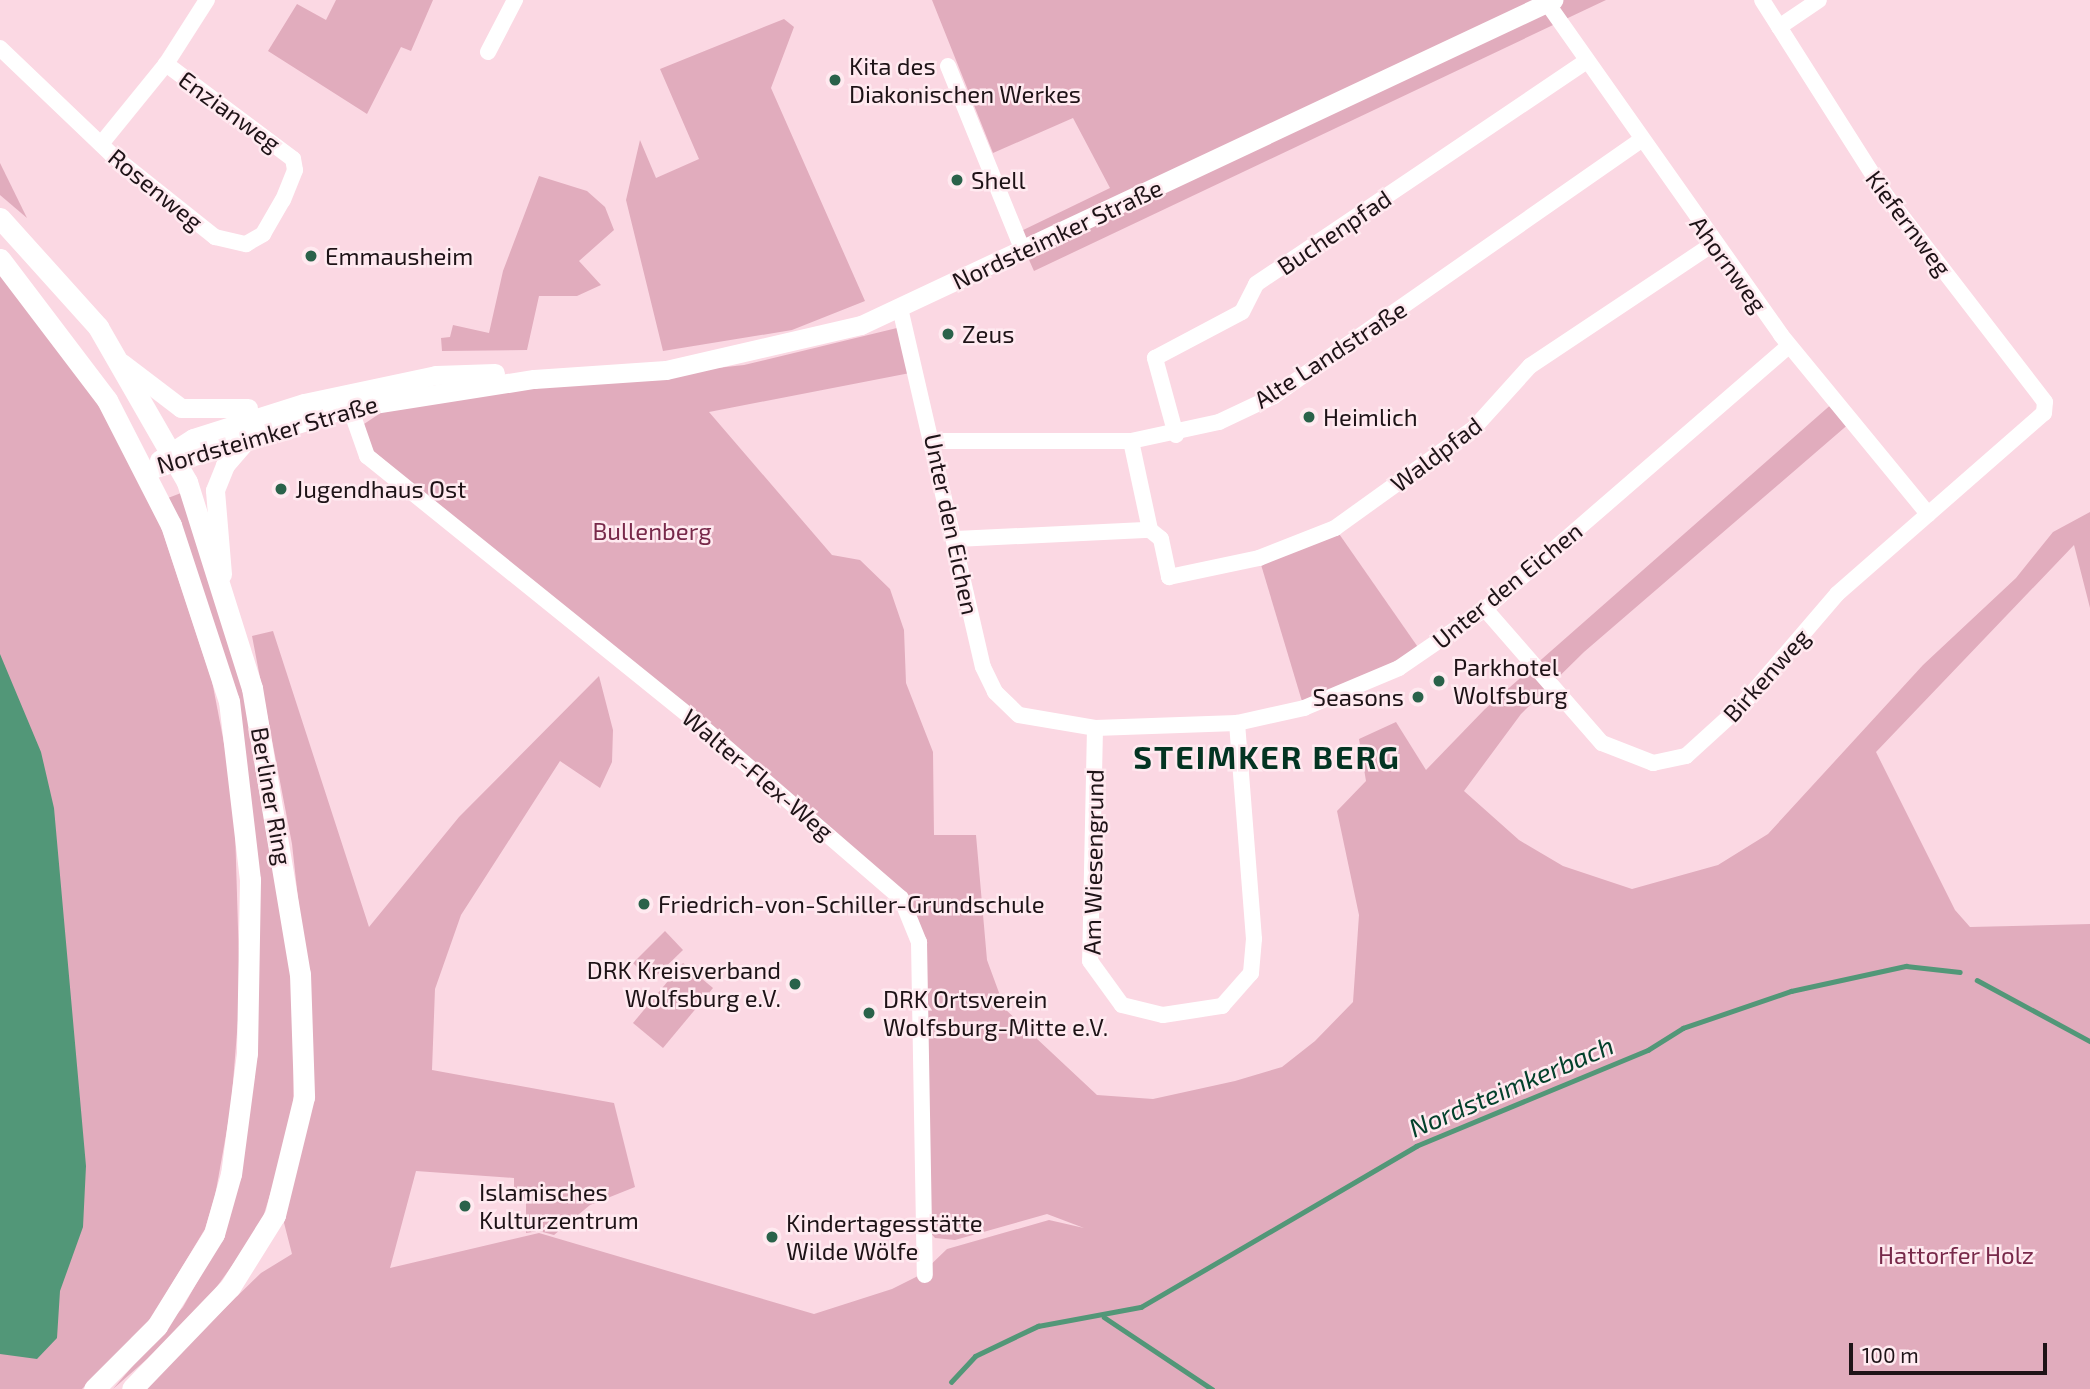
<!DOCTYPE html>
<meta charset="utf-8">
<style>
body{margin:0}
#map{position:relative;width:2090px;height:1389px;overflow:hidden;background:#fbd8e3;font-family:"Exo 2",sans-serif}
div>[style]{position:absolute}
.green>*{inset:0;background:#e1acbd}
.water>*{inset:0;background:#529778}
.stream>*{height:4.5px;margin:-2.25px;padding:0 2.25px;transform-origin:2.25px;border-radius:2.25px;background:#529778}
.minor>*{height:16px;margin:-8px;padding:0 8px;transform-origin:8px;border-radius:8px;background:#fff}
.tertiary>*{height:19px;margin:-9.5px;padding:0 9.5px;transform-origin:9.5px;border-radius:9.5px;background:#fff}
.secondary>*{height:21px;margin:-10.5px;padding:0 10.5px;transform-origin:10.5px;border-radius:10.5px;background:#fff}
.dots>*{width:19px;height:19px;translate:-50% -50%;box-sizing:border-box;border:4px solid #ffeaf0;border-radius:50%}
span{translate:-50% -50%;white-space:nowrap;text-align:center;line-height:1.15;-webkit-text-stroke:5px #ffeaf0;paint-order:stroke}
.poi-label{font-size:24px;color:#1e1317}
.left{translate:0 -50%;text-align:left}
.right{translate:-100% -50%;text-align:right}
.street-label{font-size:24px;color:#1e1317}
.park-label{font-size:24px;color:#78294a}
.water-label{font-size:26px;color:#04412c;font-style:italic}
.district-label{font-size:32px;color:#033422;font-weight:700;letter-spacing:2px}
.scale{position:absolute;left:1849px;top:1343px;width:198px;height:32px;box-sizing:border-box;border:4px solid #1e1317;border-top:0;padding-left:9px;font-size:21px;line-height:24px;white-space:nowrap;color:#1e1317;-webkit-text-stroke:5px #ffeaf0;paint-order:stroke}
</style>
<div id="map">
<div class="green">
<i style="clip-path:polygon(336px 0,433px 0,411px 51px,401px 47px,367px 114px,268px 51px,297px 4px,326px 20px)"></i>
<i style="clip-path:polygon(932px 0,1606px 0,1034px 271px,1017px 233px,1110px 188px,1073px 118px,993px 153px)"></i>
<i style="clip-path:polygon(784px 19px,794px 27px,771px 88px,865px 301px,792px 330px,663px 351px,626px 200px,640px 140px,656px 178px,699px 159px,660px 69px)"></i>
<i style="clip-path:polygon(0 163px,27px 218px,0 195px)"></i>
<i style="clip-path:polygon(539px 176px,587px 191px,605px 207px,614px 230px,579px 261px,601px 285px,577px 296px,539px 296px,527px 350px,442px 351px,441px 338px,450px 337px,453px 325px,489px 333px,503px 271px)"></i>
<i style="clip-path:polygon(0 272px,88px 379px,152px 499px,212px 681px,234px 795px,240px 995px,231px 1107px,215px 1196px,205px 1229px,149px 1322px,82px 1389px,0 1389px)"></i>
<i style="clip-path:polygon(897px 328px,910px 373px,709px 412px,832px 555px,860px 560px,890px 589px,904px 630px,906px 683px,933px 752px,934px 835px,976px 835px,987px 960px,1005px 1009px,1097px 1095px,1153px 1099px,1235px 1081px,1282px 1067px,1315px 1041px,1353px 1002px,1359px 915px,1337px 811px,1366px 781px,1359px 739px,1396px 722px,1426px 770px,1485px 709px,1834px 402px,1851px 422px,1584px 652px,1521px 714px,1464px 791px,1519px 840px,1563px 866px,1632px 889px,1718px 865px,1768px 834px,1923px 665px,2016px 578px,2053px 532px,2090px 512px,2090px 608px,2074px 545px,1876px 752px,1955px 910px,1970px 927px,2090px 924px,2090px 1389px,142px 1389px,261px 1273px,292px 1254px,283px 1219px,307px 1122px,309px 998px,292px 844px,252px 636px,273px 631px,369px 927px,459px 817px,599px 676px,613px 730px,612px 762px,600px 788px,560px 761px,461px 915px,435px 989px,432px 1070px,614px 1103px,635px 1187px,590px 1205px,554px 1235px,539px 1231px,526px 1233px,526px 1199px,514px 1198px,514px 1178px,416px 1171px,390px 1268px,539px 1233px,814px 1314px,892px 1289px,920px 1275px,947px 1249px,1049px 1220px,1084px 1228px,1047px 1214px,955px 1240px,935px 1238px,927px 1229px,924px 941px,907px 894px,372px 450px,364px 424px,394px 404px,744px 365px)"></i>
<i style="clip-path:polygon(181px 493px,219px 599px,258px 747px,295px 997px,293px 1120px,260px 1227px,195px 1317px,113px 1389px,183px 1307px,222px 1238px,254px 1054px,235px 699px,168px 498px)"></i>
<i style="clip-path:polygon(1335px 528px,1422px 653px,1304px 708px,1259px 558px)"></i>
<i style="clip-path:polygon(665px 931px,683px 950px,651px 981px,633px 963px)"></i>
<i style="clip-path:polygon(683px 963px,713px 988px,663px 1048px,633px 1023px)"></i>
</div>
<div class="water">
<i style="clip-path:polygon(0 654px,41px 752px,54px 808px,86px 1166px,83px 1227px,60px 1291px,57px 1338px,37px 1359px,0 1354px)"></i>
</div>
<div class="stream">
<i style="left:1977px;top:980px;width:128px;rotate:28.4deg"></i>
<i style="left:1104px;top:1317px;width:130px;rotate:33.7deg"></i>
<i style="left:951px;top:1382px;width:35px;rotate:-47deg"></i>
<i style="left:975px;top:1356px;width:70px;rotate:-25.5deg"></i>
<i style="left:1038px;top:1326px;width:105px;rotate:-10.5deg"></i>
<i style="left:1141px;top:1307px;width:319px;rotate:-30.3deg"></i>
<i style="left:1416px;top:1146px;width:251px;rotate:-22.5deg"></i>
<i style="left:1648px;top:1050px;width:41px;rotate:-32.2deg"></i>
<i style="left:1683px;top:1028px;width:114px;rotate:-18.9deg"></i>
<i style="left:1791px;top:991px;width:118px;rotate:-12.3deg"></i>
<i style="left:1906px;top:966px;width:54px;rotate:6.3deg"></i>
</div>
<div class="minor">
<i style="left:1547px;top:3px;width:406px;rotate:54.8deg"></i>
<i style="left:1781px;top:335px;width:232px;rotate:50.6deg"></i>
<i style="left:1779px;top:27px;width:48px;rotate:-34deg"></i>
<i style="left:0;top:48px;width:155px;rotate:43.7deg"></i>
<i style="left:112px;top:155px;width:132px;rotate:38.5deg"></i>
<i style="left:215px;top:237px;width:32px;rotate:13deg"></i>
<i style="left:246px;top:244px;width:20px;rotate:-30deg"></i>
<i style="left:263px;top:234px;width:39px;rotate:-60deg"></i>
<i style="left:283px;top:200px;width:32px;rotate:-68deg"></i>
<i style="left:295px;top:170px;width:11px;rotate:-100deg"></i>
<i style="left:293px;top:159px;width:159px;rotate:-143.2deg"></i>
<i style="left:488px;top:52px;width:59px;rotate:-62.6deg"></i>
<i style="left:948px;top:66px;width:200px;rotate:67.9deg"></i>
<i style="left:101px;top:144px;width:103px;rotate:-50.9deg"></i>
<i style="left:166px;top:64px;width:76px;rotate:-57.4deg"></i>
<i style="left:900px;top:308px;width:368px;rotate:77deg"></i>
<i style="left:983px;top:667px;width:28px;rotate:64deg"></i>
<i style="left:995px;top:692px;width:33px;rotate:44deg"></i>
<i style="left:1019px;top:715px;width:77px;rotate:9.7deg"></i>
<i style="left:1095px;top:728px;width:142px;rotate:-2deg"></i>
<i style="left:1237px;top:723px;width:69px;rotate:-12.6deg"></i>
<i style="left:1304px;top:708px;width:103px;rotate:-22.8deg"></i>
<i style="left:1399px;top:668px;width:104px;rotate:-34.5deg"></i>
<i style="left:1485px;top:609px;width:402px;rotate:-40.9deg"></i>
<i style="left:346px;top:396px;width:64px;rotate:70.7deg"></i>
<i style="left:367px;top:456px;width:416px;rotate:38.9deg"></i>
<i style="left:691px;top:717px;width:277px;rotate:40.8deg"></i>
<i style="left:901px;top:898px;width:48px;rotate:67.8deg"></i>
<i style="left:919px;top:942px;width:333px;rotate:89deg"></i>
<i style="left:1176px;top:435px;width:80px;rotate:-105.3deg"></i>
<i style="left:1155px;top:358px;width:98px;rotate:-27.9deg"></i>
<i style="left:1242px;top:312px;width:31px;rotate:-63deg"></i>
<i style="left:1256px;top:284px;width:397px;rotate:-34deg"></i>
<i style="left:934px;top:441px;width:197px"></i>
<i style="left:1131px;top:441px;width:90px;rotate:-12.2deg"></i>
<i style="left:1219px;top:422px;width:61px;rotate:-25.3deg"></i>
<i style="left:1274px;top:396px;width:446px;rotate:-34.9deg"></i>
<i style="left:1131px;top:441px;width:91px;rotate:77.9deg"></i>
<i style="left:1150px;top:530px;width:14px;rotate:39deg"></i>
<i style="left:1161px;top:539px;width:39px;rotate:78deg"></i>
<i style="left:1169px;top:577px;width:92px;rotate:-11.9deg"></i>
<i style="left:1259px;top:558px;width:82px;rotate:-21.5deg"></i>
<i style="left:1335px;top:528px;width:171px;rotate:-35.7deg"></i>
<i style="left:1474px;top:428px;width:84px;rotate:-47.9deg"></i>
<i style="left:1530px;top:366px;width:220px;rotate:-33.7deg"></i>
<i style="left:956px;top:539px;width:194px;rotate:-2.7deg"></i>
<i style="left:1485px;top:609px;width:178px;rotate:48.9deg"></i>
<i style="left:1602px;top:743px;width:55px;rotate:21.4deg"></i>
<i style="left:1653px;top:763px;width:34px;rotate:-12deg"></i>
<i style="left:1686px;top:756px;width:76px;rotate:-42.3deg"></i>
<i style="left:1742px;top:705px;width:146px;rotate:-49.4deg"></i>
<i style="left:1837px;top:594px;width:275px;rotate:-41.2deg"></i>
<i style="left:2044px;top:413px;width:11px;rotate:-85deg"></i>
<i style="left:2045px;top:402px;width:259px;rotate:-127.6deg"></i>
<i style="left:1887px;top:197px;width:233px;rotate:-122.4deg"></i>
<i style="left:1095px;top:728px;width:233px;rotate:91.2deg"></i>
<i style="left:1090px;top:961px;width:54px;rotate:54deg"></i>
<i style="left:1122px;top:1005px;width:42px;rotate:13.7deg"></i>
<i style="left:1163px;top:1015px;width:60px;rotate:-8.7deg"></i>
<i style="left:1222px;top:1006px;width:44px;rotate:-48.7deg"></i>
<i style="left:1251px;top:973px;width:34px;rotate:-85deg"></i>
<i style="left:1254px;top:939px;width:217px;rotate:-94.5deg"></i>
</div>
<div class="tertiary">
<i style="left:122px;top:363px;width:74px;rotate:37.3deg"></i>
<i style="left:181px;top:408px;width:67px"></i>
<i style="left:159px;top:460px;width:40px;rotate:-32.9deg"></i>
<i style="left:193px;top:438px;width:116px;rotate:-17.5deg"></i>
<i style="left:304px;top:403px;width:135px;rotate:-12deg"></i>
<i style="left:436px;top:375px;width:59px;rotate:-1.9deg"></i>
<i style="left:146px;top:471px;width:212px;rotate:-17.3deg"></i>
<i style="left:348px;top:408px;width:188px;rotate:-8.9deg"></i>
<i style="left:534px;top:379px;width:132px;rotate:-3.9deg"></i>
<i style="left:666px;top:370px;width:200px;rotate:-13deg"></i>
<i style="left:861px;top:325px;width:765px;rotate:-25.16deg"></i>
<i style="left:222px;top:574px;width:84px;rotate:-94.8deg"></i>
<i style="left:215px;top:490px;width:27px;rotate:-68deg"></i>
<i style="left:225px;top:465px;width:33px;rotate:-49deg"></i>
</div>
<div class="secondary">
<i style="left:0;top:218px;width:147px;rotate:48deg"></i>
<i style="left:98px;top:327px;width:179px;rotate:60.1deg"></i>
<i style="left:187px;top:482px;width:216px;rotate:72.5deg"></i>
<i style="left:252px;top:688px;width:290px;rotate:80.5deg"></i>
<i style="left:300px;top:974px;width:123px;rotate:88.1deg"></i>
<i style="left:304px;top:1097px;width:122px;rotate:103.8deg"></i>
<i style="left:275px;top:1215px;width:85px;rotate:122deg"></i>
<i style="left:230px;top:1287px;width:141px;rotate:133.9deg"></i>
<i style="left:0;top:259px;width:177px;rotate:52.8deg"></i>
<i style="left:107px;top:400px;width:140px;rotate:62.9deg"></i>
<i style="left:171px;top:525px;width:185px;rotate:71.8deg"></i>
<i style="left:229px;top:701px;width:180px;rotate:83.3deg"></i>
<i style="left:250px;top:880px;width:173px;rotate:91deg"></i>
<i style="left:247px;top:1053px;width:122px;rotate:97.5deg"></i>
<i style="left:231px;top:1174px;width:62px;rotate:105.8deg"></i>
<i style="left:214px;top:1234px;width:108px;rotate:121.8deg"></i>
<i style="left:157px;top:1326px;width:89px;rotate:135deg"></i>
</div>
<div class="dots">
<i style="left:835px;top:80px;background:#2a624a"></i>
<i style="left:957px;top:180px;background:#2a624a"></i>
<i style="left:311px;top:256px;background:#2a624a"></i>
<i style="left:948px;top:334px;background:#2a624a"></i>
<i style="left:1309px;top:417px;background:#2a624a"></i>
<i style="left:281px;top:489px;background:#2a624a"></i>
<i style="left:1439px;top:681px;background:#2a624a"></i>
<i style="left:1418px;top:697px;background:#2a624a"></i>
<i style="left:644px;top:904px;background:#2a624a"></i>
<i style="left:795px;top:984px;background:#2a624a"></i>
<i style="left:869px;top:1013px;background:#2a624a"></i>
<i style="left:465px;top:1206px;background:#2a624a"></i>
<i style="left:772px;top:1237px;background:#2a624a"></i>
</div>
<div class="poi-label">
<span class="left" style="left:849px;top:80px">Kita des<br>Diakonischen Werkes</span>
<span class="left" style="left:971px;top:180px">Shell</span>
<span class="left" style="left:325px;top:256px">Emmausheim</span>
<span class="left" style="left:962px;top:334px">Zeus</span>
<span class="left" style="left:1323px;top:417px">Heimlich</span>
<span class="left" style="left:295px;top:489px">Jugendhaus Ost</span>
<span class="left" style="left:1453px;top:681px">Parkhotel<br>Wolfsburg</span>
<span class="right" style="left:1404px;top:697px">Seasons</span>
<span class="left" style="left:658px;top:904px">Friedrich-von-Schiller-Grundschule</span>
<span class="right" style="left:781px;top:984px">DRK Kreisverband<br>Wolfsburg e.V.</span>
<span class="left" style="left:883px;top:1013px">DRK Ortsverein<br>Wolfsburg-Mitte e.V.</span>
<span class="left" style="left:479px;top:1206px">Islamisches<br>Kulturzentrum</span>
<span class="left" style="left:786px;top:1237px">Kindertagesstätte<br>Wilde Wölfe</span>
</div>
<div class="street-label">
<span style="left:230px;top:111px;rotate:36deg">Enzianweg</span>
<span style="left:156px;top:189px;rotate:39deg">Rosenweg</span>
<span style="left:1909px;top:223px;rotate:53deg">Kiefernweg</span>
<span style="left:1334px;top:232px;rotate:-34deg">Buchenpfad</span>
<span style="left:1057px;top:234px;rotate:-25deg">Nordsteimker Straße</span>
<span style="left:1729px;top:264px;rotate:54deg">Ahornweg</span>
<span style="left:1330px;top:354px;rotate:-33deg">Alte Landstraße</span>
<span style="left:267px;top:434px;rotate:-16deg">Nordsteimker Straße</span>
<span style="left:1436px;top:454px;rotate:-37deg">Waldpfad</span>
<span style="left:952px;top:524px;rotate:78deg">Unter den Eichen</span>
<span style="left:1507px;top:585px;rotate:-39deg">Unter den Eichen</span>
<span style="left:1766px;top:675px;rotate:-48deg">Birkenweg</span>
<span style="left:758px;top:774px;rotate:40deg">Walter-Flex-Weg</span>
<span style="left:272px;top:796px;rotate:80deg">Berliner Ring</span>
<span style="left:1093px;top:862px;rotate:-89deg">Am Wiesengrund</span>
</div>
<div class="park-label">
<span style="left:652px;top:531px">Bullenberg</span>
<span style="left:1956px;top:1255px">Hattorfer Holz</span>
</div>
<div class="water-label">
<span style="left:1511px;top:1086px;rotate:-23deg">Nordsteimkerbach</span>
</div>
<div class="district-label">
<span style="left:1267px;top:756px">STEIMKER BERG</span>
</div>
<div class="scale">100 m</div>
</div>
